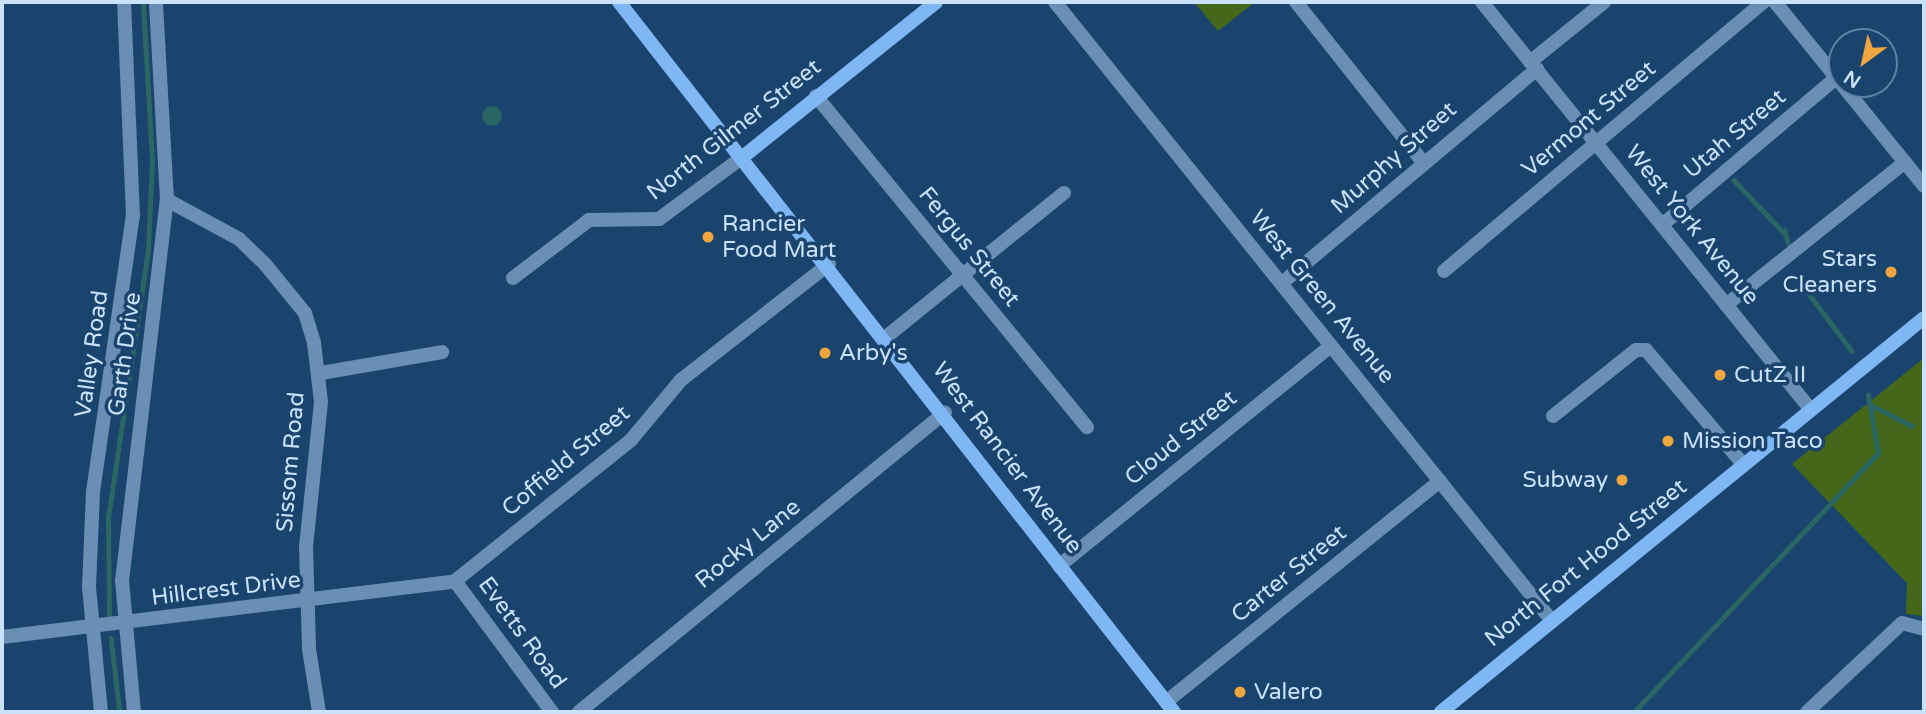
<!DOCTYPE html>
<style>
body{margin:0}
#map{position:relative;width:1926px;height:714px;overflow:hidden;background:#1a446d;font-family:"Varela Round",sans-serif}
div>[style]{position:absolute}
.green>*{inset:0;background:#44671a}
.water>*{inset:0;background:#2a6663}
.round{border-radius:50%}
.stream>*{height:4.5px;margin:-2.25px;padding:0 2.25px;transform-origin:2.25px;border-radius:2.25px;background:#2a6663}
.street>*{height:14px;margin:-7px;padding:0 7px;transform-origin:7px;border-radius:7px;background:#6b8eb4}
.secondary>*{height:14px;margin:-7px;padding:0 7px;transform-origin:7px;border-radius:7px;background:#7fb7f4}
.dots>*{width:19px;height:19px;translate:-50% -50%;box-sizing:border-box;border:4px solid #1a446d;border-radius:50%}
span{translate:-50% -50%;white-space:nowrap;text-align:center;line-height:1.15;-webkit-text-stroke:7px #1a446d;paint-order:stroke}
.street-label{font-size:23px;color:#cae1fa}
.poi-label{font-size:23px;color:#cae1fa}
.left{translate:0 -50%;text-align:left}
.right{translate:-100% -50%;text-align:right}
.frame{position:absolute;inset:0;border:4px solid #cae1fa;pointer-events:none}
.north{position:absolute;left:1828px;top:28px;width:70px;height:70px;box-sizing:border-box;background:#1a446d;border:2px solid #6083a5;border-radius:50%;rotate:213deg;font-size:19px;font-weight:700;line-height:28px;text-align:center;color:#cae1fa}
.north::after{content:'';display:block;margin:auto;width:24px;height:32px;background:#f0a63f;clip-path:polygon(50% 0,100% 100%,50% 72%,0 100%)}
</style>
<div id="map">
<div class="green">
<i style="clip-path:polygon(1194px 2px,1255px 2px,1218px 31px)"></i>
<i style="clip-path:polygon(1924px 358px,1924px 616px,1906px 614px,1907px 583px,1792px 464px)"></i>
</div>
<div class="water">
<i class="round" style="left:482px;top:106px;width:20px;height:20px"></i>
</div>
<div class="stream">
<i style="left:1734px;top:180px;width:76px;rotate:46.6deg"></i>
<i style="left:1785px;top:230px;width:13px;rotate:77deg"></i>
<i style="left:1797px;top:278px;width:91px;rotate:53deg"></i>
<i style="left:1869px;top:404px;width:48px;rotate:27.1deg"></i>
<i style="left:109px;top:615px;width:97px;rotate:-90.6deg"></i>
<i style="left:108px;top:518px;width:272px;rotate:-81.5deg"></i>
<i style="left:148px;top:249px;width:89px;rotate:-87.4deg"></i>
<i style="left:152px;top:160px;width:158px;rotate:-93.3deg"></i>
<i style="left:111px;top:638px;width:75px;rotate:83.1deg"></i>
<i style="left:1634px;top:712px;width:356px;rotate:-46.7deg"></i>
<i style="left:1878px;top:453px;width:59px;rotate:-99.8deg"></i>
</div>
<div class="street">
<i style="left:1055px;top:2px;width:794px;rotate:51.24deg"></i>
<i style="left:1296px;top:2px;width:203px;rotate:51.6deg"></i>
<i style="left:1482px;top:2px;width:524px;rotate:51.12deg"></i>
<i style="left:1775px;top:2px;width:237px;rotate:51deg"></i>
<i style="left:1530px;top:62px;width:95px;rotate:-39deg"></i>
<i style="left:816px;top:96px;width:428px;rotate:50.7deg"></i>
<i style="left:167px;top:200px;width:82px;rotate:28.4deg"></i>
<i style="left:239px;top:239px;width:36px;rotate:44deg"></i>
<i style="left:265px;top:264px;width:63px;rotate:50.8deg"></i>
<i style="left:305px;top:313px;width:31px;rotate:73deg"></i>
<i style="left:314px;top:343px;width:59px;rotate:83.2deg"></i>
<i style="left:321px;top:402px;width:145px;rotate:95.9deg"></i>
<i style="left:306px;top:546px;width:103px;rotate:88.3deg"></i>
<i style="left:309px;top:649px;width:64px;rotate:81deg"></i>
<i style="left:1662px;top:225px;width:228px;rotate:-40.2deg"></i>
<i style="left:1444px;top:271px;width:418px;rotate:-40.1deg"></i>
<i style="left:513px;top:278px;width:96px;rotate:-37.3deg"></i>
<i style="left:589px;top:220px;width:70px;rotate:-0.8deg"></i>
<i style="left:659px;top:219px;width:106px;rotate:-36.5deg"></i>
<i style="left:1282px;top:283px;width:333px;rotate:-40deg"></i>
<i style="left:1726px;top:305px;width:229px;rotate:-38.6deg"></i>
<i style="left:886px;top:337px;width:229px;rotate:-39deg"></i>
<i style="left:321px;top:373px;width:123px;rotate:-9.8deg"></i>
<i style="left:1553px;top:416px;width:106px;rotate:-38.5deg"></i>
<i style="left:1636px;top:350px;width:10px"></i>
<i style="left:1646px;top:350px;width:150px;rotate:49.6deg"></i>
<i style="left:1059px;top:566px;width:350px;rotate:-39deg"></i>
<i style="left:455px;top:581px;width:226px;rotate:-38.7deg"></i>
<i style="left:631px;top:440px;width:78px;rotate:-50.2deg"></i>
<i style="left:681px;top:380px;width:188px;rotate:-38.1deg"></i>
<i style="left:455px;top:581px;width:163px;rotate:53.5deg"></i>
<i style="left:2px;top:637px;width:456px;rotate:-7deg"></i>
<i style="left:1166px;top:702px;width:352px;rotate:-38.9deg"></i>
<i style="left:101px;top:712px;width:126px;rotate:-95.5deg"></i>
<i style="left:89px;top:587px;width:95px;rotate:-87.6deg"></i>
<i style="left:93px;top:492px;width:279px;rotate:-81.8deg"></i>
<i style="left:133px;top:216px;width:214px;rotate:-92.4deg"></i>
<i style="left:134px;top:712px;width:132px;rotate:-95.2deg"></i>
<i style="left:122px;top:581px;width:384px;rotate:-83.3deg"></i>
<i style="left:167px;top:200px;width:198px;rotate:-93.2deg"></i>
<i style="left:579px;top:712px;width:473px;rotate:-39.3deg"></i>
<i style="left:1807px;top:712px;width:130px;rotate:-43.1deg"></i>
<i style="left:1902px;top:623px;width:23px;rotate:15deg"></i>
</div>
<div class="secondary">
<i style="left:619px;top:2px;width:901px;rotate:51.99deg"></i>
<i style="left:744px;top:156px;width:246px;rotate:-38.7deg"></i>
<i style="left:1441px;top:712px;width:623px;rotate:-39.21deg"></i>
</div>
<div class="dots">
<i style="left:708px;top:237px;background:#f0a63f"></i>
<i style="left:1891px;top:272px;background:#f0a63f"></i>
<i style="left:825px;top:353px;background:#f0a63f"></i>
<i style="left:1720px;top:375px;background:#f0a63f"></i>
<i style="left:1668px;top:441px;background:#f0a63f"></i>
<i style="left:1622px;top:480px;background:#f0a63f"></i>
<i style="left:1240px;top:692px;background:#f0a63f"></i>
</div>
<div class="street-label">
<span style="left:1589px;top:119px;rotate:-40deg">Vermont Street</span>
<span style="left:734px;top:130px;rotate:-38deg">North Gilmer Street</span>
<span style="left:1735px;top:134px;rotate:-40deg">Utah Street</span>
<span style="left:1394px;top:158px;rotate:-41deg">Murphy Street</span>
<span style="left:1692px;top:225px;rotate:51deg">West York Avenue</span>
<span style="left:969px;top:247px;rotate:51deg">Fergus Street</span>
<span style="left:1322px;top:297px;rotate:51deg">West Green Avenue</span>
<span style="left:92px;top:354px;rotate:-82deg">Valley Road</span>
<span style="left:125px;top:354px;rotate:-82deg">Garth Drive</span>
<span style="left:1181px;top:438px;rotate:-39deg">Cloud Street</span>
<span style="left:1007px;top:458px;rotate:53deg">West Rancier Avenue</span>
<span style="left:566px;top:461px;rotate:-40deg">Coffield Street</span>
<span style="left:291px;top:462px;rotate:-85deg">Sissom Road</span>
<span style="left:748px;top:544px;rotate:-39deg">Rocky Lane</span>
<span style="left:1586px;top:563px;rotate:-39deg">North Fort Hood Street</span>
<span style="left:1289px;top:574px;rotate:-39deg">Carter Street</span>
<span style="left:226px;top:589px;rotate:-7deg">Hillcrest Drive</span>
<span style="left:522px;top:633px;rotate:54deg">Evetts Road</span>
</div>
<div class="poi-label">
<span class="left" style="left:722px;top:237px">Rancier<br>Food Mart</span>
<span class="right" style="left:1877px;top:272px">Stars<br>Cleaners</span>
<span class="left" style="left:839px;top:353px">Arby's</span>
<span class="left" style="left:1734px;top:375px">CutZ II</span>
<span class="left" style="left:1682px;top:441px">Mission Taco</span>
<span class="right" style="left:1608px;top:480px">Subway</span>
<span class="left" style="left:1254px;top:692px">Valero</span>
</div>
<div class="frame"></div>
<div class="north">N</div>
</div>
